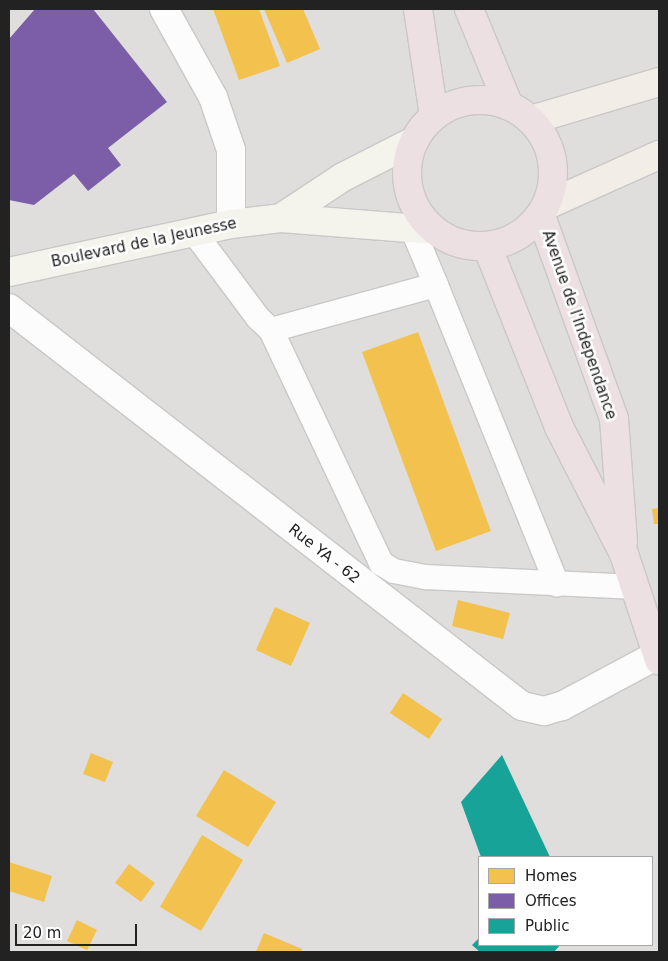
<!DOCTYPE html>
<style>
body{margin:0}
#map{position:relative;width:668px;height:961px;overflow:hidden;background:#f0eeeb;font-family:"DejaVu Sans",sans-serif}
div>[style]{position:absolute}
.residential>*{inset:0;background:#dfdedc}
.homes>*{inset:0;background:#f2c14e}
.offices>*{inset:0;background:#7b5ea7}
.public>*{inset:0;background:#17a398}
.roads{filter:drop-shadow(1px 0 #c9c8c7) drop-shadow(-1px 0 #c9c8c7) drop-shadow(0 1px #c9c8c7) drop-shadow(0 -1px #c9c8c7)}
.lane>*{height:24px;margin:-12px;padding:0 12px;transform-origin:12px;border-radius:12px;background:#fdfcfc}
.street>*{height:28px;margin:-14px;padding:0 14px;transform-origin:14px;border-radius:14px;background:#fdfcfc}
.secondary>*{height:28px;margin:-14px;padding:0 14px;transform-origin:14px;border-radius:14px;background:#f4f4ed}
.primary>*{height:28px;margin:-14px;padding:0 14px;transform-origin:14px;border-radius:14px;background:#f3ede7}
.highway>*{height:28px;margin:-14px;padding:0 14px;transform-origin:14px;border-radius:14px;background:#ece0e2}
.highway>.ring{margin:-14px;padding:0;box-sizing:content-box;background:none;border:28px solid #ece0e2;border-radius:50%}
span{translate:-50% -50%;white-space:nowrap;text-align:center;line-height:1.15;-webkit-text-stroke:5px #fff;paint-order:stroke}
.street-label{font-size:15px;color:#222}
.frame{position:absolute;inset:0;border:10px solid #222;pointer-events:none}
.legend{position:absolute;left:478px;top:856px;width:175px;height:90px;box-sizing:border-box;background:#fff;border:1px solid #a7a7a7;margin:0;padding:6px 9px;list-style:none;font-size:15px;color:#222}
.legend li{display:flex;align-items:center;gap:10px;height:25px}
.legend b{width:25px;border:1px solid #a7a7a7}
.scale{position:absolute;left:15px;top:924px;width:122px;height:22px;box-sizing:border-box;border:2px solid #222;border-top:0;padding-left:6px;font-size:15px;line-height:18px;white-space:nowrap;color:#222;-webkit-text-stroke:4px #fff;paint-order:stroke}
</style>
<div id="map">
<div class="residential">
<i style="clip-path:polygon(evenodd,9px 9px,659px 9px,659px 952px,9px 952px,9px 9px,479px 857px,652px 857px,652px 945px,479px 945px,479px 857px)"></i>
</div>
<div class="homes">
<i style="clip-path:polygon(213px 9px,259px 9px,280px 66px,239px 80px)"></i>
<i style="clip-path:polygon(264px 9px,303px 9px,320px 49px,287px 63px)"></i>
<i style="clip-path:polygon(418px 332px,491px 531px,436px 551px,362px 352px)"></i>
<i style="clip-path:polygon(659px 508px,659px 524px,654px 524px,652px 509px)"></i>
<i style="clip-path:polygon(458px 600px,510px 613px,503px 639px,452px 626px)"></i>
<i style="clip-path:polygon(275px 607px,310px 623px,291px 666px,256px 650px)"></i>
<i style="clip-path:polygon(403px 693px,442px 719px,429px 739px,390px 713px)"></i>
<i style="clip-path:polygon(91px 753px,113px 762px,105px 782px,83px 774px)"></i>
<i style="clip-path:polygon(224px 770px,276px 802px,248px 847px,196px 816px)"></i>
<i style="clip-path:polygon(202px 835px,243px 860px,201px 931px,160px 907px)"></i>
<i style="clip-path:polygon(9px 862px,52px 876px,44px 902px,9px 891px)"></i>
<i style="clip-path:polygon(129px 864px,155px 883px,141px 902px,115px 883px)"></i>
<i style="clip-path:polygon(77px 920px,97px 930px,87px 950px,67px 941px)"></i>
<i style="clip-path:polygon(264px 933px,302px 949px,301px 952px,256px 952px)"></i>
</div>
<div class="offices">
<i style="clip-path:polygon(35px 9px,93px 9px,167px 102px,108px 148px,121px 165px,88px 191px,74px 174px,34px 205px,9px 200px,9px 39px)"></i>
</div>
<div class="public">
<i style="clip-path:polygon(502px 755px,550px 857px,481px 857px,461px 802px)"></i>
<i style="clip-path:polygon(479px 938px,479px 945px,560px 945px,554px 952px,480px 952px,472px 945px)"></i>
</div>
<div class="roads">
<div class="lane">
<i style="left:194px;top:232px;width:107px;rotate:53.3deg"></i>
<i style="left:258px;top:318px;width:18px;rotate:43deg"></i>
<i style="left:271px;top:330px;width:171px;rotate:-15.3deg"></i>
<i style="left:436px;top:285px;width:62px;rotate:-112.8deg"></i>
<i style="left:436px;top:285px;width:323px;rotate:68deg"></i>
<i style="left:271px;top:330px;width:258px;rotate:64.7deg"></i>
<i style="left:381px;top:563px;width:15px;rotate:32deg"></i>
<i style="left:394px;top:571px;width:33px;rotate:11deg"></i>
<i style="left:426px;top:577px;width:209px;rotate:2.7deg"></i>
</div>
<div class="street">
<i style="left:164px;top:9px;width:101px;rotate:60.9deg"></i>
<i style="left:213px;top:97px;width:56px;rotate:71.2deg"></i>
<i style="left:231px;top:150px;width:74px;rotate:90deg"></i>
<i style="left:9px;top:308px;width:649px;rotate:37.81deg"></i>
<i style="left:522px;top:706px;width:23px;rotate:13deg"></i>
<i style="left:544px;top:711px;width:19px;rotate:-16deg"></i>
<i style="left:562px;top:706px;width:108px;rotate:-28.2deg"></i>
</div>
<div class="secondary">
<i style="left:281px;top:218px;width:74px;rotate:-33.5deg"></i>
<i style="left:343px;top:177px;width:80px;rotate:-26.9deg"></i>
<i style="left:9px;top:272px;width:227px;rotate:-12.2deg"></i>
<i style="left:231px;top:224px;width:50px;rotate:-6.8deg"></i>
<i style="left:281px;top:218px;width:154px;rotate:4.5deg"></i>
</div>
<div class="primary">
<i style="left:531px;top:120px;width:134px;rotate:-16.5deg"></i>
<i style="left:547px;top:205px;width:123px;rotate:-24.1deg"></i>
</div>
<div class="highway">
<i style="left:418px;top:9px;width:108px;rotate:81.5deg"></i>
<i style="left:469px;top:9px;width:105px;rotate:67.6deg"></i>
<i class="ring" style="left:407px;top:100px;width:118px;height:118px"></i>
<i style="left:541px;top:216px;width:216px;rotate:70.2deg"></i>
<i style="left:614px;top:419px;width:123px;rotate:85.8deg"></i>
<i style="left:487px;top:246px;width:197px;rotate:68.3deg"></i>
<i style="left:560px;top:429px;width:140px;rotate:62.9deg"></i>
<i style="left:624px;top:554px;width:112px;rotate:71.7deg"></i>
</div>
</div>
<div class="street-label">
<span style="left:144px;top:243px;rotate:-12deg">Boulevard de la Jeunesse</span>
<span style="left:579px;top:325px;rotate:71deg">Avenue de l'Independance</span>
<span style="left:324px;top:554px;rotate:38deg">Rue YA - 62</span>
</div>
<div class="frame"></div>
<ul class="legend">
<li><b style="height:14px;background:#f2c14e"></b>Homes</li>
<li><b style="height:14px;background:#7b5ea7"></b>Offices</li>
<li><b style="height:14px;background:#17a398"></b>Public</li>
</ul>
<div class="scale">20 m</div>
</div>
